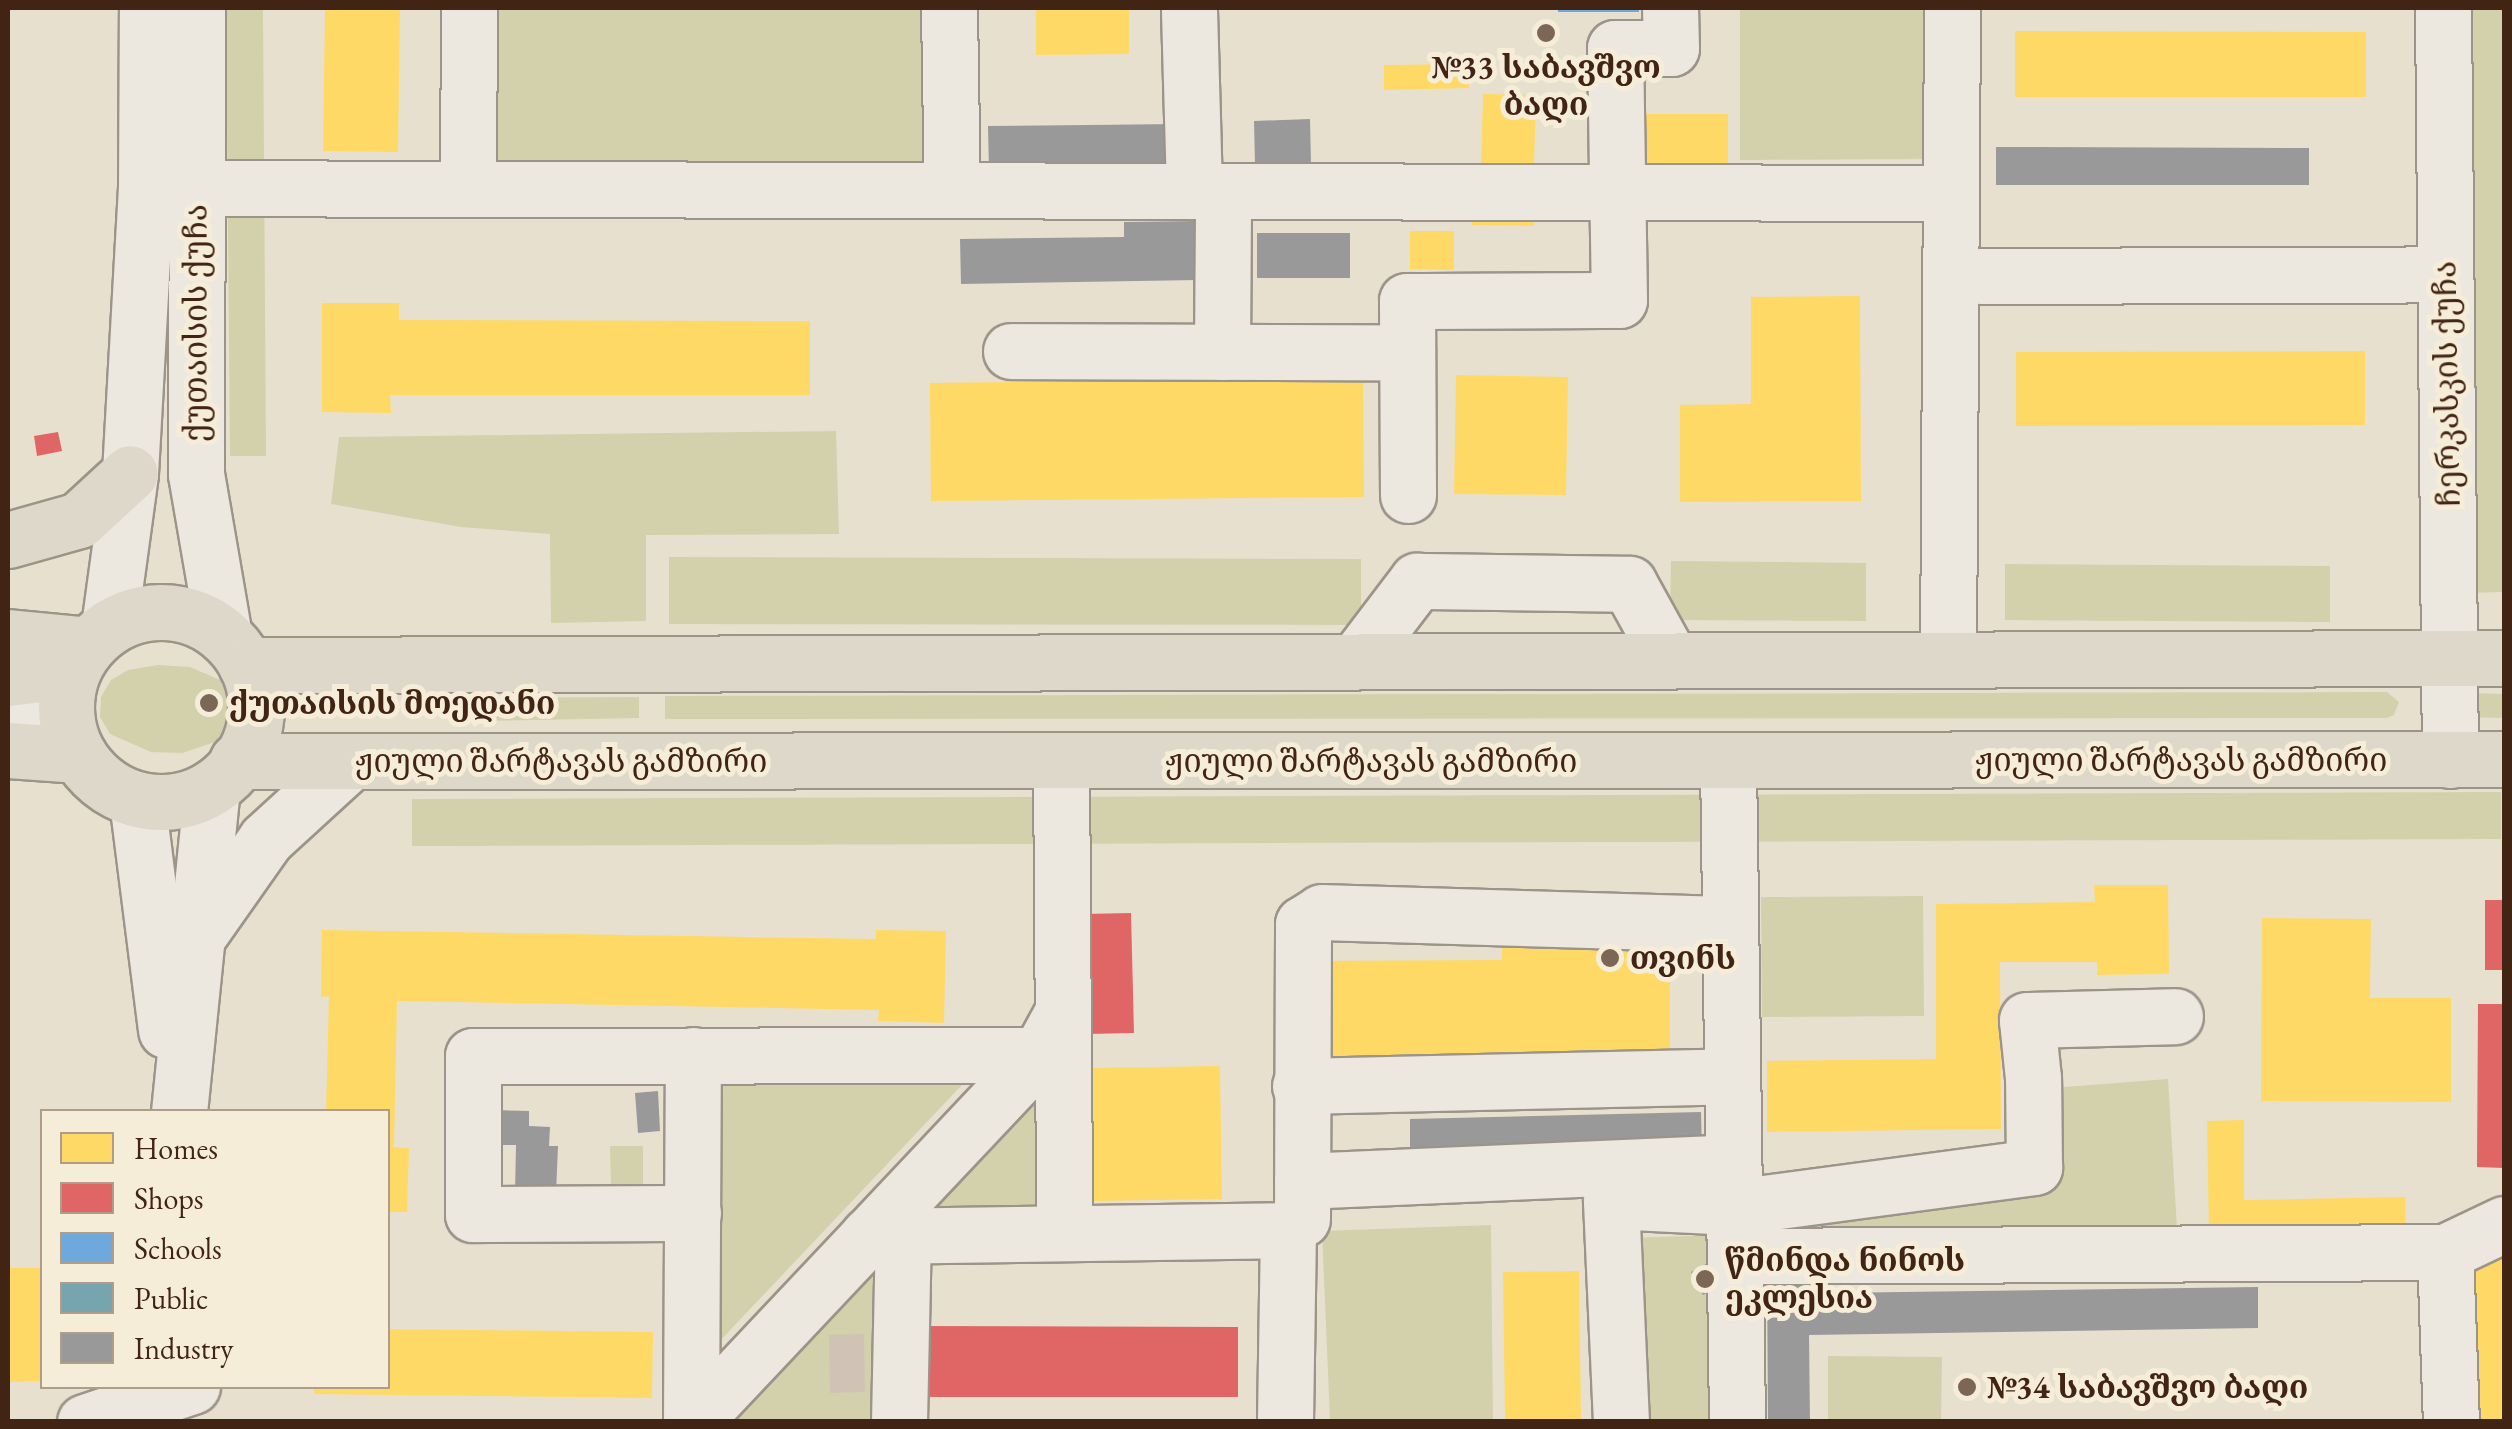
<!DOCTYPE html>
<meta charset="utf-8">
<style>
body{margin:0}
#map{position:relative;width:2512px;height:1429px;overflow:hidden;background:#e7e0cf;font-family:"EB Garamond","Noto Serif Georgian",serif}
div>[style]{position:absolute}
.green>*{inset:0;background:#d3d0ac}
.homes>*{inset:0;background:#ffd966}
.shops>*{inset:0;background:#e06666}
.schools>*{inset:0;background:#6fa8dc}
.public>*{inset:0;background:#76a5af}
.industry>*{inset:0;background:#999}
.building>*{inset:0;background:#d0c3b5}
.roads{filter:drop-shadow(2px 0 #9c9489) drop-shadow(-2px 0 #9c9489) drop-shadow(0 2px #9c9489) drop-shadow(0 -2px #9c9489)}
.minor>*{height:55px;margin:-27.5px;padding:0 27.5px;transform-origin:27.5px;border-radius:27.5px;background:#ece8df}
.major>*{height:55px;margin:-27.5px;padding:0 27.5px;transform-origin:27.5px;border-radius:27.5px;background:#ded8ca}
.major>.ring{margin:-27.5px;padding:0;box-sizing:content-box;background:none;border:55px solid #ded8ca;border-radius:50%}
.highway>*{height:55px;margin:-27.5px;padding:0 27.5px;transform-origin:27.5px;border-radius:27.5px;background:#ded8ca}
.dots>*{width:28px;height:28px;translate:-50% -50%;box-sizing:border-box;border:5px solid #f6edd9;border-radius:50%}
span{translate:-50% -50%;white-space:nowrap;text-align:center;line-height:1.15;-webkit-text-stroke:10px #f6edd9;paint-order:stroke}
.poi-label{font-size:32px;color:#422414;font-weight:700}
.left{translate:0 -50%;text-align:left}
.street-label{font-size:32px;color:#422414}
.frame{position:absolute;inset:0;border:10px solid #422414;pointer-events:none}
.legend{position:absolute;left:40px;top:1109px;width:350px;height:280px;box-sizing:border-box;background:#f6edd9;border:2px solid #ae9d8a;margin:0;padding:12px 18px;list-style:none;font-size:30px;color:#422414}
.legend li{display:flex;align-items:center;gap:20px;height:50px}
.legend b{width:50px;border:2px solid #ae9d8a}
</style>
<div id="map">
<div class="green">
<i style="clip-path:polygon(226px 8px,263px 8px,266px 456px,230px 456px)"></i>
<i style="clip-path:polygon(480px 8px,927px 8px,925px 172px,478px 169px)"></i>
<i style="clip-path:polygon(1740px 8px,1938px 8px,1938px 159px,1740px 160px)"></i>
<i style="clip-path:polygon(2468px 8px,2504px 8px,2504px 617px,2502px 592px,2468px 593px)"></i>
<i style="clip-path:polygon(836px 431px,839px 534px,646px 535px,646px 621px,551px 623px,550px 534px,461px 527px,331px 504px,339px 437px)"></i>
<i style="clip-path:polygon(669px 557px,1361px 559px,1361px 625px,669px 624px)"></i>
<i style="clip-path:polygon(1671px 561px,1866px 563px,1866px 621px,1670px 620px)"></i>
<i style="clip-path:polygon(2005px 564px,2330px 566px,2330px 622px,2005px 620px)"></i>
<i style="clip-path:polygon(158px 665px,190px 667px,227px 683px,237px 700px,237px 721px,227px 738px,182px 753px,151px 752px,110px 734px,100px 717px,101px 697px,111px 680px,128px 670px)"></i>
<i style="clip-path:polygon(2387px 692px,2399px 702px,2394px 715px,2387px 718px,665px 719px,665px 696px)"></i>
<i style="clip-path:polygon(2468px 693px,2504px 694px,2504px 718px,2466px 717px)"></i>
<i style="clip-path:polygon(639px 697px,639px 718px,477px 721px,465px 712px,465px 705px,477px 698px)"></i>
<i style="clip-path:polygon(2501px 792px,2501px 839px,412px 846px,412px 799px)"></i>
<i style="clip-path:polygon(1923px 896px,1924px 1016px,1762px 1017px,1761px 897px)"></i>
<i style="clip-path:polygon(977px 1069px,701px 1361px,703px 1070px)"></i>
<i style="clip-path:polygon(1040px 1071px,1043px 1222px,894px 1225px)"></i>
<i style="clip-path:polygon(2168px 1079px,2177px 1228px,1783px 1245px,1779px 1204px,2049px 1179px,2052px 1088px)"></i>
<i style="clip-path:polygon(610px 1146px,643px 1146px,643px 1185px,611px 1185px)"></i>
<i style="clip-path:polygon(1491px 1225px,1493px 1421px,1330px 1421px,1322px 1231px)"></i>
<i style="clip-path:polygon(1721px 1235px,1727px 1421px,1629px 1421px,1624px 1238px)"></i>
<i style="clip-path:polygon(875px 1264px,873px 1421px,709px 1422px)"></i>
<i style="clip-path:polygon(1828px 1356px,1942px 1357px,1941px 1420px,1828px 1419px)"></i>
</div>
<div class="homes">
<i style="clip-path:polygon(325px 8px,400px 8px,398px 152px,323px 151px)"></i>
<i style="clip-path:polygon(1036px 8px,1129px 8px,1129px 54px,1036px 55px)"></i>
<i style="clip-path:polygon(2015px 31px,2366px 32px,2366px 97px,2015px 97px)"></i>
<i style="clip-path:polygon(1468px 64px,1469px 88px,1384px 90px,1384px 65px)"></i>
<i style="clip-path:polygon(1483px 94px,1536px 95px,1534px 168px,1481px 166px)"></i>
<i style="clip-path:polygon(1640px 114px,1728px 114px,1728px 163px,1640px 164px)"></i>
<i style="clip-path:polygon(1473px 207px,1534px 208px,1534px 226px,1472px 225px)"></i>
<i style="clip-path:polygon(1410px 231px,1454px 231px,1454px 270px,1410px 269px)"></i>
<i style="clip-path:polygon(1860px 296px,1861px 501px,1680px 502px,1680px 405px,1751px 404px,1751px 297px)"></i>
<i style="clip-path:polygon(322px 303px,399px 303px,399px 320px,810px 321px,810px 395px,390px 395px,391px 413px,322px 412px)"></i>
<i style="clip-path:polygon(2365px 351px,2365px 425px,2016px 426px,2016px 352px)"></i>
<i style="clip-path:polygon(1456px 375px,1568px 377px,1566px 495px,1454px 494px)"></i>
<i style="clip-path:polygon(1363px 378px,1364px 497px,931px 501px,930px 383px)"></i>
<i style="clip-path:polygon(2094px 885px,2168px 885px,2169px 974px,2097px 975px,2097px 962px,2000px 962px,2001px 1129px,1767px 1132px,1767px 1061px,1936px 1059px,1936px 904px,2095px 902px)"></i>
<i style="clip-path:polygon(2262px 918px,2371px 919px,2370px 998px,2451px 998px,2451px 1102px,2261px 1101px)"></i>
<i style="clip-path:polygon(322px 930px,876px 939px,876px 930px,946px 931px,944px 1023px,878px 1021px,879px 1010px,397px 1001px,394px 1147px,409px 1148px,407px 1212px,388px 1212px,388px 1112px,326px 1112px,329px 996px,321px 997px)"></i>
<i style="clip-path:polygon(1670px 933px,1670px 1055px,1305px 1081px,1304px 961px,1502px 960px,1502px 935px)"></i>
<i style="clip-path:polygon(1220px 1066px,1222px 1199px,1093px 1201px,1091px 1068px)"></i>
<i style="clip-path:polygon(2244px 1120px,2244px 1200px,2405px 1197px,2406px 1235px,2209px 1238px,2207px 1121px)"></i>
<i style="clip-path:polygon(2469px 1250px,2504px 1250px,2504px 1422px,2470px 1422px)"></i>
<i style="clip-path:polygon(8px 1268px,42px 1268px,42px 1381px,8px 1382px)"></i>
<i style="clip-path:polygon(1579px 1271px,1581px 1422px,1505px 1422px,1503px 1272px)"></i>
<i style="clip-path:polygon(388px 1329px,653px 1332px,652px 1398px,314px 1394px,314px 1386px,388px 1386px)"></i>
</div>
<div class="shops">
<i style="clip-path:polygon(58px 432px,62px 451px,37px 456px,34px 436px)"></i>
<i style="clip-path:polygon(2485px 900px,2504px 900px,2504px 970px,2485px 970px)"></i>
<i style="clip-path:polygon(1131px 913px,1134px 1033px,1087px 1034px,1084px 914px)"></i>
<i style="clip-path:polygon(2478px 1004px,2504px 1004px,2504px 1168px,2477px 1167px)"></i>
<i style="clip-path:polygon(912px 1326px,1238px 1327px,1238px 1397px,911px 1397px)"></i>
</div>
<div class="schools">
<i style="clip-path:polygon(1558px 8px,1639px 8px,1639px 12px,1558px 12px)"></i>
</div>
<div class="public">
<i style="clip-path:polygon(1706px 1264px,1719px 1286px,1703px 1295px,1691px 1272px)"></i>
</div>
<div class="industry">
<i style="clip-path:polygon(1310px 119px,1311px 164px,1255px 165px,1254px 121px)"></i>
<i style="clip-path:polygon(1180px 124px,1180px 168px,989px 171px,988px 126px)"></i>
<i style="clip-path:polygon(1996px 147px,2309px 148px,2309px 185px,1996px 185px)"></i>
<i style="clip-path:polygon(1197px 221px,1198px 280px,961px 284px,960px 239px,1124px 237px,1124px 222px)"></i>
<i style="clip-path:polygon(1257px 233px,1350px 233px,1350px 278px,1257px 278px)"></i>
<i style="clip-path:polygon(658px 1091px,660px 1131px,638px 1133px,635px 1093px)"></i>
<i style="clip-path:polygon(494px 1110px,529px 1111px,529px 1126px,550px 1127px,549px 1146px,558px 1146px,556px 1194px,515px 1193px,516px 1145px,493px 1145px)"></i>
<i style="clip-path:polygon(1701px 1112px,1702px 1153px,1410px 1160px,1410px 1119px)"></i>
<i style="clip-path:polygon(1829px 1270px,1829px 1293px,2258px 1287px,2258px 1328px,1809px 1335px,1810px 1422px,1768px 1422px,1767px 1271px)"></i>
</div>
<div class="building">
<i style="clip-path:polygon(864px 1334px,865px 1392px,830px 1393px,829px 1335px)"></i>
</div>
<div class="roads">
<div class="minor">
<i style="left:197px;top:8px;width:466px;rotate:90.1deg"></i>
<i style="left:196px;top:474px;width:164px;rotate:80.2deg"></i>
<i style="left:949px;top:8px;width:182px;rotate:89.1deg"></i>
<i style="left:2443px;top:8px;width:752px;rotate:89.47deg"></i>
<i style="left:1189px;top:10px;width:181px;rotate:88.4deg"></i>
<i style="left:146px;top:188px;width:1804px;rotate:0.16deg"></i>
<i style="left:468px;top:189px;width:181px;rotate:-89.7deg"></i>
<i style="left:1980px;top:276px;width:465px;rotate:-0.2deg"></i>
<i style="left:1011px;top:351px;width:378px;rotate:0.2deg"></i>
<i style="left:1222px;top:352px;width:161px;rotate:-89.6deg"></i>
<i style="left:1408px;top:495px;width:194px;rotate:-90.3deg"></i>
<i style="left:1407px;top:301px;width:212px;rotate:-0.3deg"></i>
<i style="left:1619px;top:300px;width:252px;rotate:-90.9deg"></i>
<i style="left:1615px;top:48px;width:56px"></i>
<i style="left:1671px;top:48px;width:40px;rotate:-91.4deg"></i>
<i style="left:109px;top:627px;width:155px;rotate:-82.2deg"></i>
<i style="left:130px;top:473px;width:285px;rotate:-86.8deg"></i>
<i style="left:146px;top:188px;width:180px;rotate:-89.7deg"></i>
<i style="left:1948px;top:659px;width:651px;rotate:-89.65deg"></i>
<i style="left:1356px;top:661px;width:101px;rotate:-52.7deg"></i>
<i style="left:1417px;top:581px;width:212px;rotate:0.8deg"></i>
<i style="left:1629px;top:584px;width:87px;rotate:61.1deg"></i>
<i style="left:8px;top:737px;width:24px;rotate:-48deg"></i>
<i style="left:24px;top:719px;width:51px;rotate:-33.1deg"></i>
<i style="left:1728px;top:760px;width:662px;rotate:89.22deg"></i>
<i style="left:1061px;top:761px;width:469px;rotate:89.6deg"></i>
<i style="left:137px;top:800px;width:232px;rotate:82.8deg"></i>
<i style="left:200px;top:933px;width:115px;rotate:-54.9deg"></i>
<i style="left:266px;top:839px;width:114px;rotate:-42.5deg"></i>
<i style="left:1300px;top:1086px;width:432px;rotate:-1.3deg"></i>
<i style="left:179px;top:1112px;width:326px;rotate:-84.2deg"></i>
<i style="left:1302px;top:1181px;width:431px;rotate:-2.5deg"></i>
<i style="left:693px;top:1213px;width:220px;rotate:179.7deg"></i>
<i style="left:473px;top:1214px;width:158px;rotate:-90deg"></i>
<i style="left:473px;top:1056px;width:566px;rotate:-0.1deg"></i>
<i style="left:1302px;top:1219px;width:295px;rotate:-89.8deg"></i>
<i style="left:1303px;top:924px;width:22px;rotate:-32deg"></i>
<i style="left:1322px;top:912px;width:408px;rotate:1.7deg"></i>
<i style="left:868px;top:1236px;width:420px;rotate:-0.8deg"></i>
<i style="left:1288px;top:1230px;width:192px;rotate:90.9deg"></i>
<i style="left:2445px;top:1252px;width:170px;rotate:88deg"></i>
<i style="left:1735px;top:1256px;width:710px;rotate:-0.32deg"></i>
<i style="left:2445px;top:1252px;width:65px;rotate:-25.4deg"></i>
<i style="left:85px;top:1422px;width:113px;rotate:-18.6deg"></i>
<i style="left:691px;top:1422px;width:367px;rotate:-89.7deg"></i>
<i style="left:693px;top:1422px;width:504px;rotate:-46.69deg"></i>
<i style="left:1039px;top:1055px;width:48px;rotate:-61.3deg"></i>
<i style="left:899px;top:1422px;width:188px;rotate:-88.8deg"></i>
<i style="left:1621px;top:1422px;width:221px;rotate:-92.6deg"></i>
<i style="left:1611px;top:1201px;width:123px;rotate:2.8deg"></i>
<i style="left:1734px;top:1207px;width:303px;rotate:-7.6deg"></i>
<i style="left:2034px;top:1167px;width:89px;rotate:-90.6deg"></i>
<i style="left:2033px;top:1078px;width:58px;rotate:-95.9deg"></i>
<i style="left:2027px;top:1020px;width:148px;rotate:-1.5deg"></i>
</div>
<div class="major">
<i class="ring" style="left:66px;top:612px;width:135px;height:135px"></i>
<i style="left:246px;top:665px;width:2258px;rotate:-0.18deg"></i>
<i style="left:8px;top:750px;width:71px;rotate:4deg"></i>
<i style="left:237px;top:761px;width:2267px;rotate:-0.05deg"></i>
</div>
<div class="highway">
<i style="left:8px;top:540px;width:74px;rotate:-15.7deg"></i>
<i style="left:79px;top:520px;width:69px;rotate:-42.7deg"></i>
<i style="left:8px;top:637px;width:81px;rotate:5.6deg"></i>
<i style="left:8px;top:678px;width:65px;rotate:-7deg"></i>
</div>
</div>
<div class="dots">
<i style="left:1546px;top:33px;background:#7c6655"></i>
<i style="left:209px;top:703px;background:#7c6655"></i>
<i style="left:1610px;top:958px;background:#7c6655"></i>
<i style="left:1705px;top:1279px;background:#7c6655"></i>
<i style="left:1967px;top:1387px;background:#7c6655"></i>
</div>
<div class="poi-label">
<span style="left:1546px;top:86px">№33 საბავშვო<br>ბაღი</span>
<span class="left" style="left:229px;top:703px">ქუთაისის მოედანი</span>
<span class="left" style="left:1630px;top:958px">თვინს</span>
<span class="left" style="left:1725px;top:1279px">წმინდა ნინოს<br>ეკლესია</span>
<span class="left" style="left:1987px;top:1387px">№34 საბავშვო ბაღი</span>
</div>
<div class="street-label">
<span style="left:196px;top:323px;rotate:-90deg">ქუთაისის ქუჩა</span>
<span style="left:2447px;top:384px;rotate:-91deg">ჩერკასკის ქუჩა</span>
<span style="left:2181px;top:760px">ჟიული შარტავას გამზირი</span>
<span style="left:561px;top:761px">ჟიული შარტავას გამზირი</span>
<span style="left:1371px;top:761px">ჟიული შარტავას გამზირი</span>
</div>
<div class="frame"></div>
<ul class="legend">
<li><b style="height:28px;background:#ffd966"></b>Homes</li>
<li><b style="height:28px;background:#e06666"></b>Shops</li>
<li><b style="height:28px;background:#6fa8dc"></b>Schools</li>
<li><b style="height:28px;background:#76a5af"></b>Public</li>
<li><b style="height:28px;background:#999"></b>Industry</li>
</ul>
</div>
